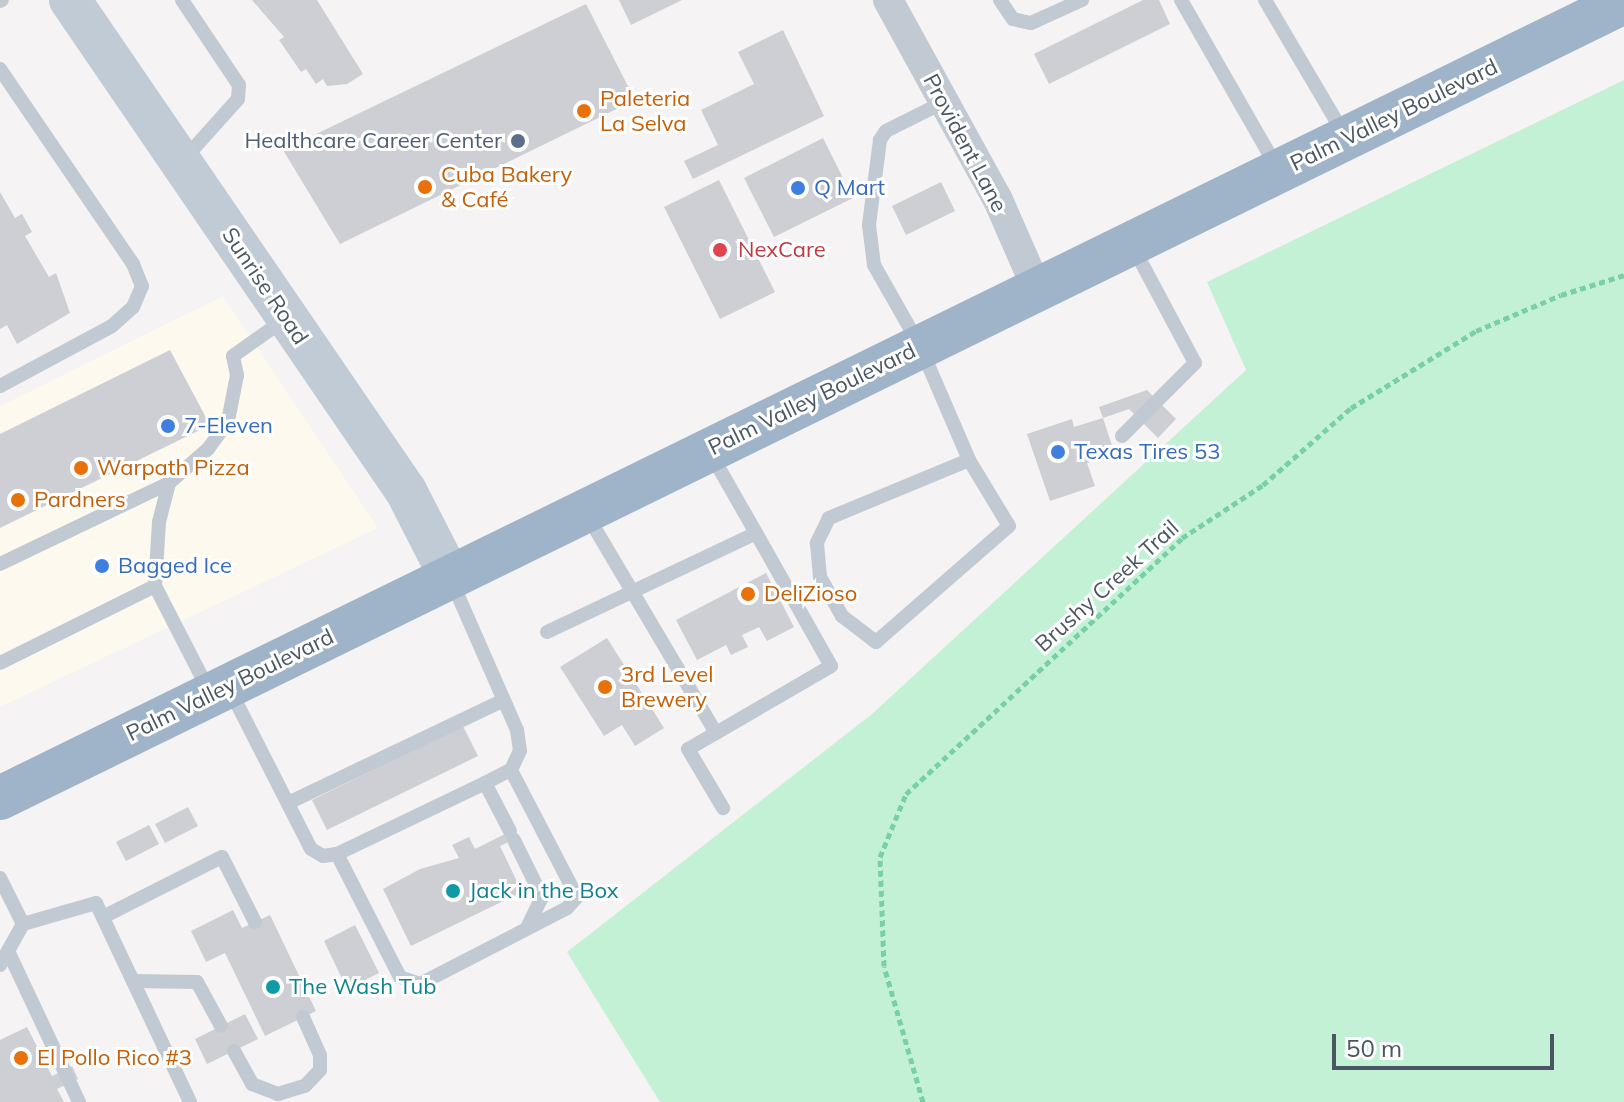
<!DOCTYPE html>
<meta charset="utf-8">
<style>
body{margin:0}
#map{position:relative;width:1624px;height:1102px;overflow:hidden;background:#f5f3f3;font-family:Mulish,sans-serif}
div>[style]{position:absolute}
.commercial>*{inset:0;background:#fdf9ef}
.green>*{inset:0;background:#c3f1d5}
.building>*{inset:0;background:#cdcfd5}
.path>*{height:5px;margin-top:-2.5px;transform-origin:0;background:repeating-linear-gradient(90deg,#7ad0a6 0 6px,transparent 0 10px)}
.service>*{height:14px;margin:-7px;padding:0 7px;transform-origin:7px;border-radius:7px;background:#c1cad2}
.minor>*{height:30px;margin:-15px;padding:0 15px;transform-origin:15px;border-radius:15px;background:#c1cad2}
.secondary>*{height:42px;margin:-21px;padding:0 21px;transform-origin:21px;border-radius:21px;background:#c1cbd6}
.trunk>*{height:44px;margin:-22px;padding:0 22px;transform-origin:22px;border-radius:22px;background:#9fb4c9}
.dots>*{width:22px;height:22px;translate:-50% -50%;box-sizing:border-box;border:4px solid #fff;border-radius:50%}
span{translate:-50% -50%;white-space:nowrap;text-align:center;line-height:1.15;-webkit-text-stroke:6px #fff;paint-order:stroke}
.food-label{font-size:22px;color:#c56008}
.left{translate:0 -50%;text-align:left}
.street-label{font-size:22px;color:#4a5661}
.service-label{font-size:22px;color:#4e5e75}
.right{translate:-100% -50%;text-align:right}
.shop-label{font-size:22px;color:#366cbe}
.health-label{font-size:22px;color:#be3a42}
.culture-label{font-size:22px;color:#0d838f}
.scale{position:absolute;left:1332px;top:1034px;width:222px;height:36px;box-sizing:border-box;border:4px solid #4a5661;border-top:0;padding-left:10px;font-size:24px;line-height:28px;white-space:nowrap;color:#4a5661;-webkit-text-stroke:6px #fff;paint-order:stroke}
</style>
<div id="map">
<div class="commercial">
<i style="clip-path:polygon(223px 296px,378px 528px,0 707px,0 406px)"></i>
</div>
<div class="green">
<i style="clip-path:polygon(1624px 80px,1624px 1102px,660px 1102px,567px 952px,872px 714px,1246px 370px,1207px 282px)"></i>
</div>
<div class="building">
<i style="clip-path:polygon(252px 0,317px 0,363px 74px,347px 84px,327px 86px,323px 79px,316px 84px,306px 69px,301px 72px,279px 40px,284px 37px)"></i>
<i style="clip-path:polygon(619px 0,682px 0,631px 25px)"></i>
<i style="clip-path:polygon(1143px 0,1159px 0,1170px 24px,1049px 84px,1034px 54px)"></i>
<i style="clip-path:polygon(586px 4px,635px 100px,340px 244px,283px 150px)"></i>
<i style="clip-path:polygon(783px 30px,824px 116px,693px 179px,684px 161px,718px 145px,701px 110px,754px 84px,738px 52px)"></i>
<i style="clip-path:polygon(823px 138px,853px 198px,774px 237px,744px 178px)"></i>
<i style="clip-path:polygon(719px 180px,775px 292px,720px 319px,664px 207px)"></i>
<i style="clip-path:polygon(941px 182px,955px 211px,906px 235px,892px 206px)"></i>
<i style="clip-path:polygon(0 192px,15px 218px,22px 214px,32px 232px,25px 236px,49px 277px,56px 273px,70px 313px,17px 344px,7px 325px,0 329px)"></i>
<i style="clip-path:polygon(170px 350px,210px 425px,0 528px,0 434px)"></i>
<i style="clip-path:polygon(1147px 390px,1176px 419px,1158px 438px,1129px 409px,1103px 418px,1099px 407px)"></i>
<i style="clip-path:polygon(1103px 418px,1115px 455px,1087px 463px,1095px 486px,1050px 501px,1027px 434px,1072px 419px,1074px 427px)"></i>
<i style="clip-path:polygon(766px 573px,794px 627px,767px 641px,759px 627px,742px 635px,748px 647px,731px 655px,726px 645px,697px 660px,676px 620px)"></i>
<i style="clip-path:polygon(607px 638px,664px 728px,635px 746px,622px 725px,604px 736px,560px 667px)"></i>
<i style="clip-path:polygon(463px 726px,478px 756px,327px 830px,312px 800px)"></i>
<i style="clip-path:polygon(188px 807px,198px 826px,165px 843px,155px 824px)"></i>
<i style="clip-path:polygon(149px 825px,159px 844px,126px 861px,116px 842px)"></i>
<i style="clip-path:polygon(511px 831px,515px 839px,500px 846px,522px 892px,411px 946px,383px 889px,420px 869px,459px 858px,452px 845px,469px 837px,475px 849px)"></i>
<i style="clip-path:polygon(233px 910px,242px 928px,270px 915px,316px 1011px,265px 1036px,225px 953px,206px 962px,191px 931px)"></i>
<i style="clip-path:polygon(355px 925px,379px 973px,347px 989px,324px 941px)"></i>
<i style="clip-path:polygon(245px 1014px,258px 1039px,207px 1064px,195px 1039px)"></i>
<i style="clip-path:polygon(27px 1027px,52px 1076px,72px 1066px,78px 1079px,57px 1089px,64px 1102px,0 1102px,0 1040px)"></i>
</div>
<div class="path">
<i style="left:923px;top:1102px;width:141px;rotate:-106deg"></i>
<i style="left:884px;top:966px;width:109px;rotate:-92.1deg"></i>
<i style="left:880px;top:857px;width:68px;rotate:-67.6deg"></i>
<i style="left:906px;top:794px;width:376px;rotate:-42.8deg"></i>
<i style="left:1182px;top:538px;width:97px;rotate:-33.2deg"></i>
<i style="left:1263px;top:485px;width:117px;rotate:-41.2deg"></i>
<i style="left:1351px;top:408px;width:147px;rotate:-31.6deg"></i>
<i style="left:1476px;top:331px;width:92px;rotate:-23deg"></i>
<i style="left:1561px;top:295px;width:66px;rotate:-17.6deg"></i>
</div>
<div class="service">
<i style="left:182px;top:0;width:102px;rotate:56.2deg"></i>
<i style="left:239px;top:85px;width:14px;rotate:94deg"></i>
<i style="left:238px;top:99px;width:79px;rotate:131.9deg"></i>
<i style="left:1000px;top:0;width:23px;rotate:56deg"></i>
<i style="left:1013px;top:19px;width:18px;rotate:13deg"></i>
<i style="left:1031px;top:23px;width:56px;rotate:-24.3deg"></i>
<i style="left:1181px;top:0;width:191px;rotate:60.2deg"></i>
<i style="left:1265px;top:0;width:156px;rotate:59.5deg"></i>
<i style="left:0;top:1px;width:2px;rotate:-27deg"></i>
<i style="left:0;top:69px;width:236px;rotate:55.7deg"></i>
<i style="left:133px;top:264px;width:24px;rotate:68deg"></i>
<i style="left:142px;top:286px;width:23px;rotate:113deg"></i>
<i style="left:133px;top:307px;width:28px;rotate:138deg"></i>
<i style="left:112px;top:326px;width:127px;rotate:151.8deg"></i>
<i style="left:944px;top:102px;width:65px;rotate:153.4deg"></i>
<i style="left:886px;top:131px;width:11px;rotate:124deg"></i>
<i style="left:880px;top:140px;width:86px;rotate:97.4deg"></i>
<i style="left:869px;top:225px;width:40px;rotate:82.9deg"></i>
<i style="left:874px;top:265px;width:93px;rotate:60.4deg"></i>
<i style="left:920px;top:346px;width:124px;rotate:66.7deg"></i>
<i style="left:969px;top:460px;width:152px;rotate:157.5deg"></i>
<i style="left:829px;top:518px;width:28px;rotate:116deg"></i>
<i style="left:817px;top:543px;width:34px;rotate:85deg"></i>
<i style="left:820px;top:577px;width:45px;rotate:60.6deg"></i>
<i style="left:842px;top:616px;width:43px;rotate:37.4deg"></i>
<i style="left:876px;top:642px;width:176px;rotate:-41.1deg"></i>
<i style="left:1009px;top:526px;width:77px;rotate:-121.2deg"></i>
<i style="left:1122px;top:436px;width:103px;rotate:-45deg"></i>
<i style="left:1195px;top:363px;width:132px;rotate:-118.1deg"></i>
<i style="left:587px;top:515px;width:253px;rotate:59.4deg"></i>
<i style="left:716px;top:733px;width:133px;rotate:-30.2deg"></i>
<i style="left:831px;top:666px;width:153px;rotate:-119.4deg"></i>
<i style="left:0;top:564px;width:187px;rotate:-25.6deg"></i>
<i style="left:547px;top:632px;width:231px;rotate:-25.3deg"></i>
<i style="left:756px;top:533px;width:89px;rotate:-119.7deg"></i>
<i style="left:0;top:663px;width:173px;rotate:-26.4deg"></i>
<i style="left:230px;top:690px;width:178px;rotate:63deg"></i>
<i style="left:311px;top:849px;width:14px;rotate:30deg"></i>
<i style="left:323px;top:856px;width:14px;rotate:-8deg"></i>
<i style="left:337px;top:854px;width:164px;rotate:-25.6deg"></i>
<i style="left:485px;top:783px;width:29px;rotate:-27deg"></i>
<i style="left:511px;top:770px;width:21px;rotate:-65deg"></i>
<i style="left:520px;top:751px;width:21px;rotate:-98deg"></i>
<i style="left:517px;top:730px;width:162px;rotate:-113.7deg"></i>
<i style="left:209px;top:691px;width:118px;rotate:-117.2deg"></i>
<i style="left:155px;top:586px;width:64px;rotate:-86.4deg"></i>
<i style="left:159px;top:522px;width:40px;rotate:-75.6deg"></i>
<i style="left:169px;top:483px;width:52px;rotate:-41.1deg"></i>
<i style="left:208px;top:449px;width:34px;rotate:-54deg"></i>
<i style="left:228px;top:421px;width:47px;rotate:-78.9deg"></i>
<i style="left:237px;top:375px;width:19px;rotate:-102deg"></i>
<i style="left:233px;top:356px;width:64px;rotate:-35.4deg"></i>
<i style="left:716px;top:733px;width:32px;rotate:150deg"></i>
<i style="left:688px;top:749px;width:69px;rotate:59.3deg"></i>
<i style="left:485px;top:783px;width:54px;rotate:62.5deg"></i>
<i style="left:288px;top:803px;width:239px;rotate:-25.5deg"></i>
<i style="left:514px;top:840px;width:64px;rotate:63.8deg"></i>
<i style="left:542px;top:897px;width:32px;rotate:116deg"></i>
<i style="left:337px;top:854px;width:138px;rotate:62.9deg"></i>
<i style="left:400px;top:977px;width:21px;rotate:19deg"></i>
<i style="left:420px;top:984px;width:165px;rotate:-27.3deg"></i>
<i style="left:567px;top:908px;width:15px;rotate:-48deg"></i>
<i style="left:577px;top:897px;width:143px;rotate:-117.5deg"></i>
<i style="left:0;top:878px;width:51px;rotate:63.4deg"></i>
<i style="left:23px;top:924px;width:76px;rotate:-16deg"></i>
<i style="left:96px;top:903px;width:220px;rotate:64.7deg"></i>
<i style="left:103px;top:917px;width:133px;rotate:-26.8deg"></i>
<i style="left:222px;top:857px;width:73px;rotate:63.1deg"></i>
<i style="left:8px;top:951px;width:167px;rotate:64.8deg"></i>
<i style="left:0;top:965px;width:47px;rotate:-60.7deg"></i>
<i style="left:133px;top:981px;width:64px;rotate:0.9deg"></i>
<i style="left:197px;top:982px;width:50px;rotate:61.4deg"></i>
<i style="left:234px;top:1051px;width:38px;rotate:61deg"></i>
<i style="left:252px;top:1084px;width:28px;rotate:21deg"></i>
<i style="left:278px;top:1094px;width:28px;rotate:-17deg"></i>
<i style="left:305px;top:1086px;width:22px;rotate:-47deg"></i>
<i style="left:320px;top:1070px;width:15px;rotate:-90deg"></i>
<i style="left:320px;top:1055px;width:42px;rotate:-114.1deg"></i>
</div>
<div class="minor">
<i style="left:888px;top:0;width:228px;rotate:61.2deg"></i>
<i style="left:998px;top:200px;width:97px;rotate:66.3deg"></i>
</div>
<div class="secondary">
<i style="left:70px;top:0;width:595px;rotate:55.62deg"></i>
<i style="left:406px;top:491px;width:97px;rotate:62.9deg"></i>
</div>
<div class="trunk">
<i style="left:0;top:798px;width:1809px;rotate:-26.11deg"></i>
</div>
<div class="dots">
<i style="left:584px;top:111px;background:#e8710a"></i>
<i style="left:518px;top:141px;background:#5c6f8a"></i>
<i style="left:425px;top:187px;background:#e8710a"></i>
<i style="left:798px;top:188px;background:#3f7fe0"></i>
<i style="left:720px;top:250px;background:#e0444e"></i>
<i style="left:168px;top:426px;background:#3f7fe0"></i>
<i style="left:1058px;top:452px;background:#3f7fe0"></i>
<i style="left:81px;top:468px;background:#e8710a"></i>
<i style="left:18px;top:500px;background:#e8710a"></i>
<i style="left:102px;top:566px;background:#3f7fe0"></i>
<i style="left:748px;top:594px;background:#e8710a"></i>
<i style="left:605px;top:687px;background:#e8710a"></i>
<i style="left:453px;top:891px;background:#0f9aa8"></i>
<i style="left:273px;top:987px;background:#0f9aa8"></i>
<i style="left:21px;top:1058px;background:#e8710a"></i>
</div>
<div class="food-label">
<span class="left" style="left:600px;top:111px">Paleteria<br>La Selva</span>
<span class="left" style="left:441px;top:187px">Cuba Bakery<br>&amp; Café</span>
<span class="left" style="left:97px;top:468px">Warpath Pizza</span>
<span class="left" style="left:34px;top:500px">Pardners</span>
<span class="left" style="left:764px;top:594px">DeliZioso</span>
<span class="left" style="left:621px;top:687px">3rd Level<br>Brewery</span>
<span class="left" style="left:37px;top:1058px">El Pollo Rico #3</span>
</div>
<div class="street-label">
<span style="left:1394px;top:115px;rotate:-26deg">Palm Valley Boulevard</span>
<span style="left:965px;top:143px;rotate:62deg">Provident Lane</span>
<span style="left:265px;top:286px;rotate:56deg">Sunrise Road</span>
<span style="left:812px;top:399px;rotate:-26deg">Palm Valley Boulevard</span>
<span style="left:1107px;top:586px;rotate:-42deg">Brushy Creek Trail</span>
<span style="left:230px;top:685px;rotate:-26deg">Palm Valley Boulevard</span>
</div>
<div class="service-label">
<span class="right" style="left:502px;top:141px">Healthcare Career Center</span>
</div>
<div class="shop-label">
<span class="left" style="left:814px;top:188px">Q Mart</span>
<span class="left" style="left:184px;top:426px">7-Eleven</span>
<span class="left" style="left:1074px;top:452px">Texas Tires 53</span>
<span class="left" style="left:118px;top:566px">Bagged Ice</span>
</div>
<div class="health-label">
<span class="left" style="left:738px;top:250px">NexCare</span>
</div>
<div class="culture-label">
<span class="left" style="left:469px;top:891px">Jack in the Box</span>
<span class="left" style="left:289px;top:987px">The Wash Tub</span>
</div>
<div class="scale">50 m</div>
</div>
